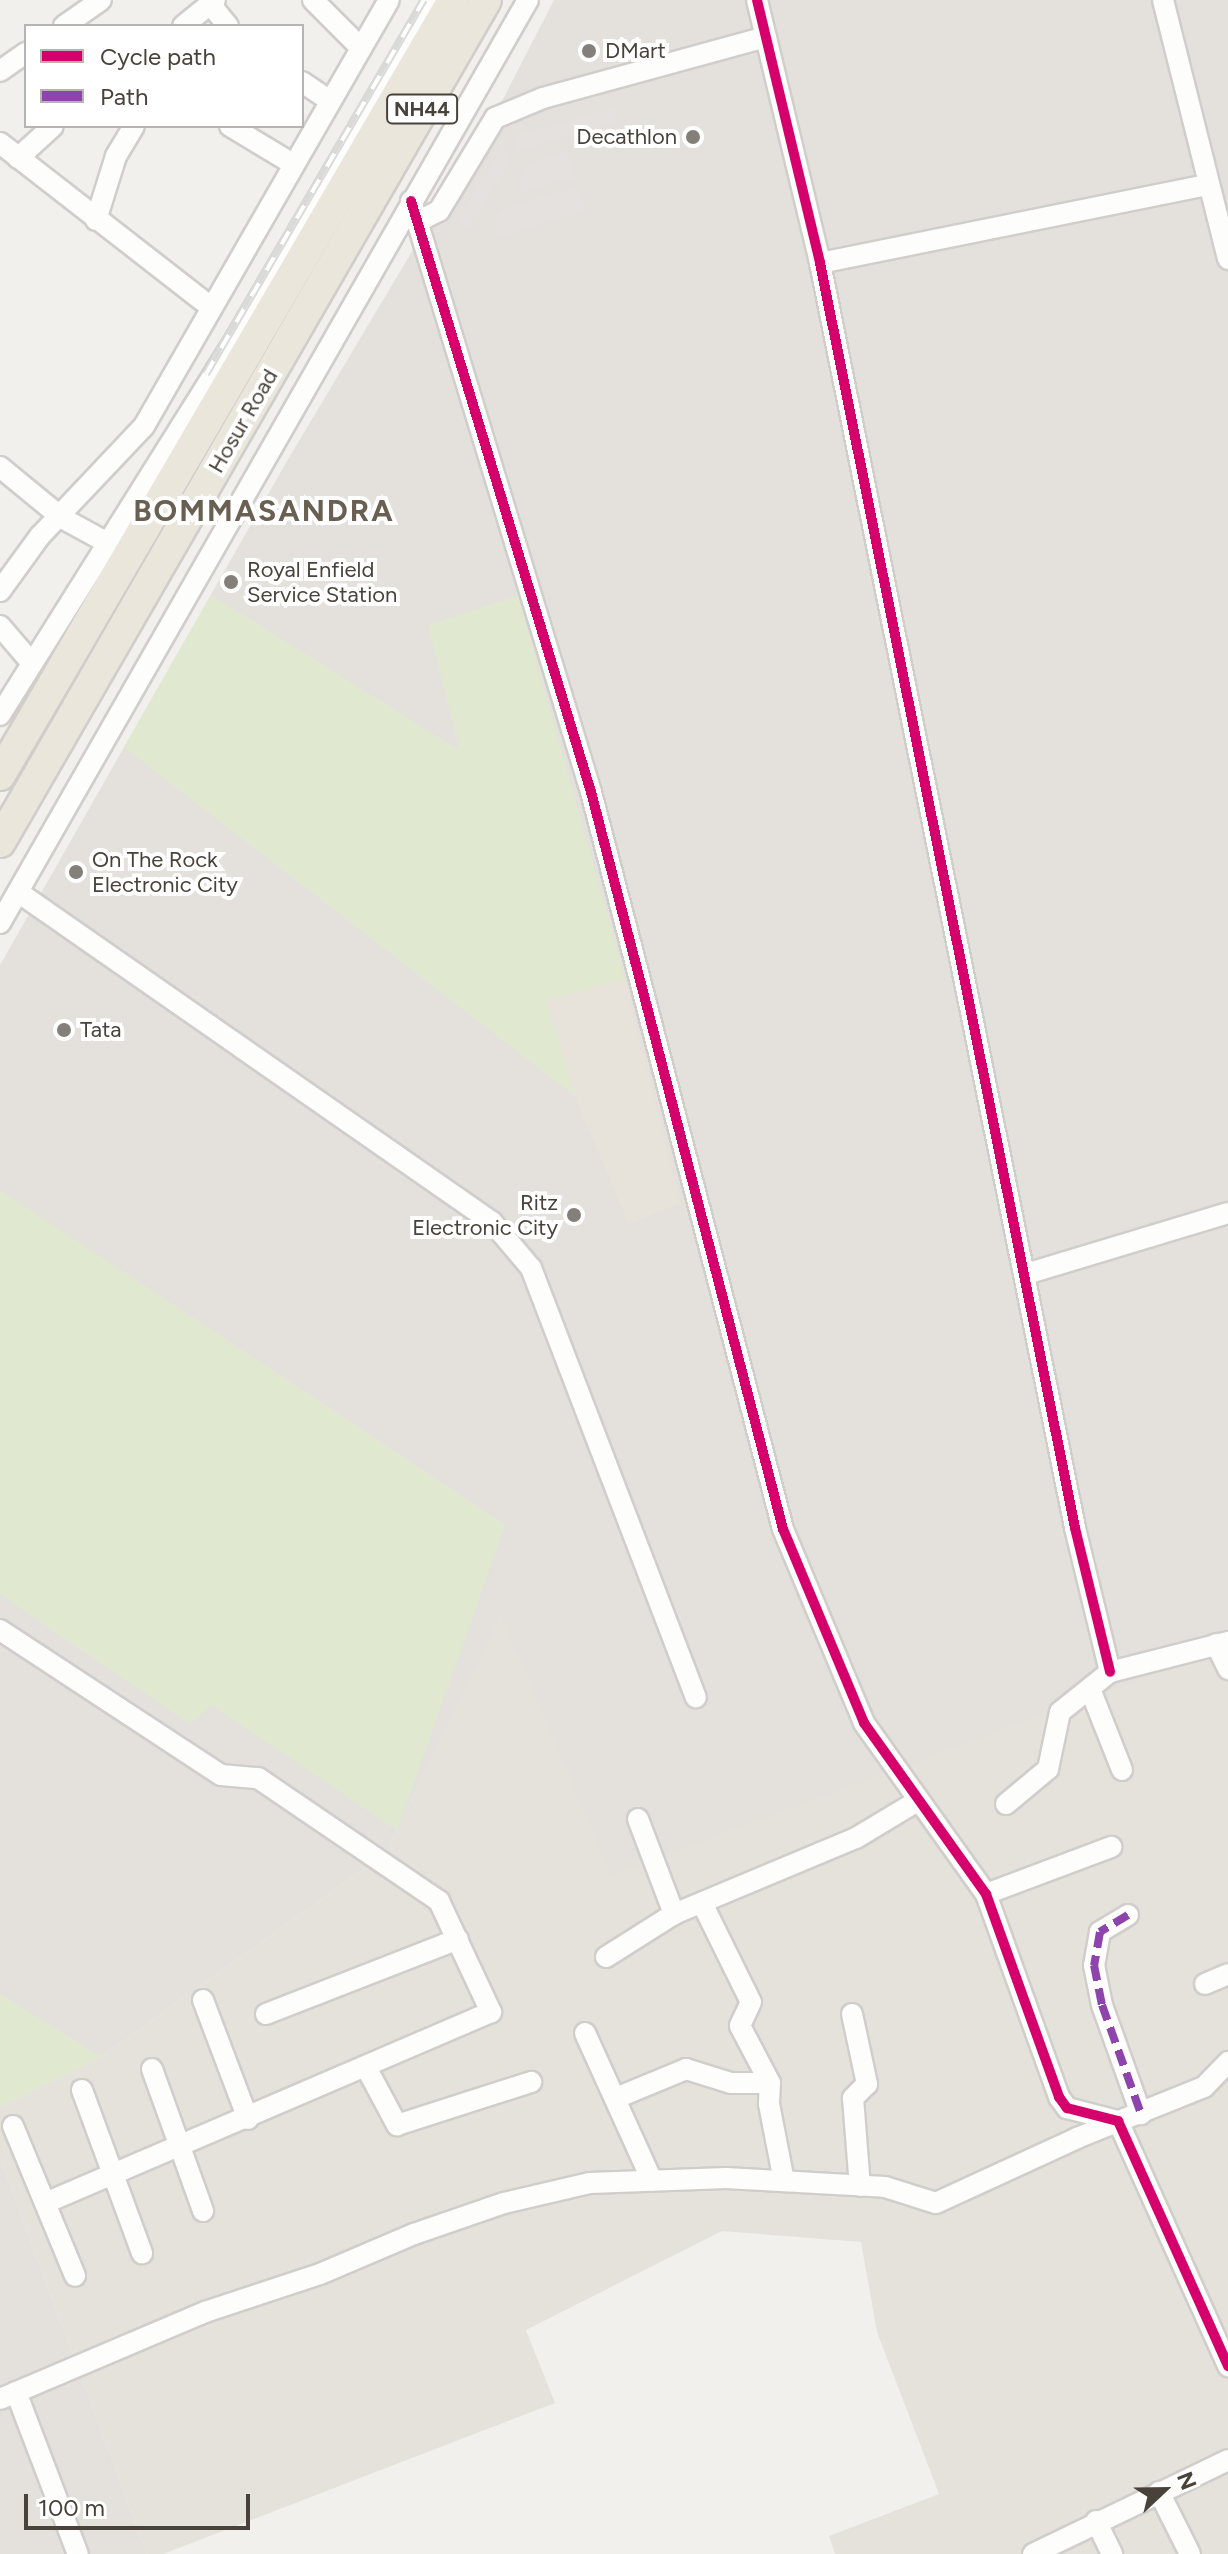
<!DOCTYPE html>
<style>
body{margin:0}
#map{position:relative;width:1228px;height:2554px;overflow:hidden;background:#f2f0ed;font-family:Figtree,sans-serif}
div>[style]{position:absolute}
.residential>*{inset:0;background:#e5e2dc}
.industrial>*{inset:0;background:#e4e1dd}
.education>*{inset:0;background:#e8e3da}
.green>*{inset:0;background:#e0e9d0}
.parking>*{inset:0;background:#e4e1de}
.roads{filter:drop-shadow(2px 0 #d0cecb) drop-shadow(-2px 0 #d0cecb) drop-shadow(0 2px #d0cecb) drop-shadow(0 -2px #d0cecb)}
.minor>*{height:20px;margin:-10px;padding:0 10px;transform-origin:10px;border-radius:10px;background:#fdfdfc}
.highway>*{height:30px;margin:-15px;padding:0 15px;transform-origin:15px;border-radius:15px;background:#ebe6dc}
.rail>*{height:8px;margin-top:-4px;transform-origin:0;background:repeating-linear-gradient(90deg,#fff 0 15px,#dadad9 0 30px);box-sizing:border-box;border-block:2px solid #dadad9}
.quiet>*{height:8px;margin-top:-4px;transform-origin:0;background:repeating-linear-gradient(90deg,#8e44ad 0 16px,transparent 0 24px)}
.cycleway>*{height:10px;margin:-5px;padding:0 5px;transform-origin:5px;border-radius:5px;background:#d6006c}
.dots>*{width:22px;height:22px;translate:-50% -50%;box-sizing:border-box;border:4px solid #fff;border-radius:50%}
span{translate:-50% -50%;white-space:nowrap;text-align:center;line-height:1.15;-webkit-text-stroke:8px #fff;paint-order:stroke}
.shield-label span{padding:2px 6px;background:#fff;border:2px solid;border-radius:6px;-webkit-text-stroke-width:0}
.shield-label{font-size:20px;color:#48423a;font-weight:700}
.poi-label{font-size:22px;color:#48423a}
.left{translate:0 -50%;text-align:left}
.right{translate:-100% -50%;text-align:right}
.street-label{font-size:22px;color:#48423a}
.district-label{font-size:30px;color:#6a6052;font-weight:700;letter-spacing:2px}
.legend{position:absolute;left:24px;top:24px;width:280px;height:104px;box-sizing:border-box;background:#fff;border:2px solid #b6b3b0;margin:0;padding:10px 14px;list-style:none;font-size:24px;color:#48423a}
.legend li{display:flex;align-items:center;gap:16px;height:40px}
.legend b{width:40px;border:2px solid #b6b3b0}
.north{position:absolute;left:1124px;top:2450px;width:80px;height:80px;-webkit-text-stroke:6px #fff;paint-order:stroke;rotate:68deg;font-size:22px;font-weight:700;line-height:32px;text-align:center;color:#48423a}
.north::after{content:'';display:block;margin:auto;width:28px;height:36px;background:#48423a;clip-path:polygon(50% 0,100% 100%,50% 72%,0 100%)}
.scale{position:absolute;left:24px;top:2494px;width:226px;height:36px;box-sizing:border-box;border:4px solid #48423a;border-top:0;padding-left:10px;font-size:24px;line-height:28px;white-space:nowrap;color:#48423a;-webkit-text-stroke:6px #fff;paint-order:stroke}
</style>
<div id="map">
<div class="residential">
<i style="clip-path:polygon(501px 1615px,1228px 1646px,1228px 2554px,835px 2554px,829px 2536px,939px 2494px,877px 2332px,861px 2242px,722px 2231px,526px 2330px,555px 2403px,163px 2554px,147px 2554px,0 2158px,0 2107px,101px 2057px,386px 1853px)"></i>
</div>
<div class="industrial">
<i style="clip-path:polygon(554px 0,1228px 0,1228px 1646px,611px 1875px,501px 1616px,386px 1853px,101px 2057px,0 2107px,0 965px,287px 461px,503px 99px)"></i>
<i style="clip-path:polygon(0 2158px,147px 2554px,0 2554px)"></i>
</div>
<div class="education">
<i style="clip-path:polygon(625px 979px,680px 1203px,629px 1224px,575px 1096px,546px 999px)"></i>
</div>
<div class="green">
<i style="clip-path:polygon(211px 595px,460px 751px,428px 625px,518px 596px,625px 979px,546px 1000px,575px 1096px,124px 747px)"></i>
<i style="clip-path:polygon(0 1190px,505px 1525px,397px 1830px,211px 1705px,190px 1724px,0 1594px)"></i>
<i style="clip-path:polygon(0 1994px,101px 2057px,0 2107px)"></i>
</div>
<div class="parking">
<i style="clip-path:polygon(613px 108px,617px 121px,517px 151px,513px 137px)"></i>
<i style="clip-path:polygon(504px 143px,509px 162px,468px 230px,456px 222px)"></i>
<i style="clip-path:polygon(567px 151px,575px 177px,520px 192px,517px 181px,529px 163px)"></i>
<i style="clip-path:polygon(577px 187px,585px 211px,499px 237px,494px 219px,499px 210px)"></i>
</div>
<div class="roads">
<div class="minor">
<i style="left:313px;top:0;width:68px;rotate:45deg"></i>
<i style="left:757px;top:0;width:270px;rotate:76.5deg"></i>
<i style="left:820px;top:263px;width:1290px;rotate:78.6deg"></i>
<i style="left:1075px;top:1528px;width:148px;rotate:76.3deg"></i>
<i style="left:1163px;top:0;width:267px;rotate:75.9deg"></i>
<i style="left:211px;top:5px;width:27px;rotate:51deg"></i>
<i style="left:64px;top:26px;width:45px;rotate:-35.1deg"></i>
<i style="left:183px;top:26px;width:41px;rotate:-39.1deg"></i>
<i style="left:0;top:71px;width:32px;rotate:-35deg"></i>
<i style="left:302px;top:82px;width:34px;rotate:34deg"></i>
<i style="left:230px;top:126px;width:74px;rotate:31.1deg"></i>
<i style="left:0;top:143px;width:267px;rotate:37.9deg"></i>
<i style="left:18px;top:158px;width:47px;rotate:-42.4deg"></i>
<i style="left:411px;top:201px;width:618px;rotate:73.06deg"></i>
<i style="left:591px;top:792px;width:762px;rotate:75.4deg"></i>
<i style="left:783px;top:1529px;width:210px;rotate:67.3deg"></i>
<i style="left:864px;top:1723px;width:210px;rotate:54.5deg"></i>
<i style="left:986px;top:1894px;width:216px;rotate:70.2deg"></i>
<i style="left:1059px;top:2097px;width:14px;rotate:54deg"></i>
<i style="left:1067px;top:2108px;width:53px;rotate:14.3deg"></i>
<i style="left:1118px;top:2121px;width:269px;rotate:65.8deg"></i>
<i style="left:96px;top:220px;width:67px;rotate:-72.6deg"></i>
<i style="left:116px;top:156px;width:35px;rotate:-59deg"></i>
<i style="left:417px;top:222px;width:25px;rotate:-27deg"></i>
<i style="left:439px;top:211px;width:109px;rotate:-58.9deg"></i>
<i style="left:495px;top:118px;width:52px;rotate:-22.6deg"></i>
<i style="left:543px;top:98px;width:231px;rotate:-15.3deg"></i>
<i style="left:820px;top:263px;width:394px;rotate:-11.4deg"></i>
<i style="left:0;top:467px;width:80px;rotate:39.4deg"></i>
<i style="left:62px;top:518px;width:50px;rotate:28.6deg"></i>
<i style="left:0;top:591px;width:68px;rotate:-54deg"></i>
<i style="left:40px;top:536px;width:151px;rotate:-46.6deg"></i>
<i style="left:144px;top:426px;width:491px;rotate:-60.1deg"></i>
<i style="left:0;top:626px;width:48px;rotate:49.3deg"></i>
<i style="left:0;top:715px;width:446px;rotate:-57.9deg"></i>
<i style="left:237px;top:337px;width:390px;rotate:-59.7deg"></i>
<i style="left:18px;top:892px;width:578px;rotate:34.85deg"></i>
<i style="left:492px;top:1222px;width:60px;rotate:49.7deg"></i>
<i style="left:531px;top:1268px;width:460px;rotate:69deg"></i>
<i style="left:0;top:923px;width:1063px;rotate:-60.23deg"></i>
<i style="left:1026px;top:1274px;width:211px;rotate:-16.8deg"></i>
<i style="left:0;top:1630px;width:264px;rotate:33.3deg"></i>
<i style="left:221px;top:1775px;width:37px;rotate:5deg"></i>
<i style="left:258px;top:1778px;width:219px;rotate:34.2deg"></i>
<i style="left:439px;top:1901px;width:123px;rotate:64.9deg"></i>
<i style="left:491px;top:2012px;width:484px;rotate:156.8deg"></i>
<i style="left:1216px;top:1644px;width:28px;rotate:64deg"></i>
<i style="left:1090px;top:1689px;width:87px;rotate:68.4deg"></i>
<i style="left:1006px;top:1804px;width:55px;rotate:-39.8deg"></i>
<i style="left:1048px;top:1769px;width:58px;rotate:-78.1deg"></i>
<i style="left:1060px;top:1712px;width:64px;rotate:-38.7deg"></i>
<i style="left:1110px;top:1672px;width:122px;rotate:-14.3deg"></i>
<i style="left:638px;top:1819px;width:102px;rotate:69.2deg"></i>
<i style="left:986px;top:1894px;width:134px;rotate:-20.6deg"></i>
<i style="left:702px;top:1903px;width:110px;rotate:63.7deg"></i>
<i style="left:751px;top:2002px;width:26px;rotate:115deg"></i>
<i style="left:740px;top:2026px;width:64px;rotate:62.2deg"></i>
<i style="left:770px;top:2083px;width:21px;rotate:93deg"></i>
<i style="left:769px;top:2104px;width:78px;rotate:79deg"></i>
<i style="left:1128px;top:1915px;width:33px;rotate:149deg"></i>
<i style="left:1100px;top:1932px;width:34px;rotate:100deg"></i>
<i style="left:1094px;top:1965px;width:41px;rotate:78.7deg"></i>
<i style="left:1102px;top:2005px;width:116px;rotate:70.3deg"></i>
<i style="left:606px;top:1957px;width:80px;rotate:-32.3deg"></i>
<i style="left:674px;top:1914px;width:197px;rotate:-22.7deg"></i>
<i style="left:856px;top:1838px;width:70px;rotate:-31deg"></i>
<i style="left:1205px;top:1984px;width:25px;rotate:-23deg"></i>
<i style="left:203px;top:2000px;width:127px;rotate:69.3deg"></i>
<i style="left:266px;top:2014px;width:206px;rotate:-21.3deg"></i>
<i style="left:852px;top:2014px;width:72px;rotate:77.9deg"></i>
<i style="left:867px;top:2084px;width:20px;rotate:135deg"></i>
<i style="left:853px;top:2098px;width:88px;rotate:85.5deg"></i>
<i style="left:585px;top:2033px;width:162px;rotate:65.6deg"></i>
<i style="left:152px;top:2069px;width:151px;rotate:70.2deg"></i>
<i style="left:367px;top:2069px;width:64px;rotate:61.8deg"></i>
<i style="left:397px;top:2125px;width:141px;rotate:-17.8deg"></i>
<i style="left:82px;top:2090px;width:174px;rotate:69.8deg"></i>
<i style="left:616px;top:2098px;width:76px;rotate:-22.5deg"></i>
<i style="left:686px;top:2069px;width:47px;rotate:17.3deg"></i>
<i style="left:731px;top:2083px;width:39px"></i>
<i style="left:13px;top:2126px;width:162px;rotate:67.5deg"></i>
<i style="left:16px;top:2392px;width:173px;rotate:69.1deg"></i>
<i style="left:0;top:2399px;width:223px;rotate:-23deg"></i>
<i style="left:205px;top:2312px;width:121px;rotate:-18.3deg"></i>
<i style="left:320px;top:2274px;width:102px;rotate:-23.1deg"></i>
<i style="left:414px;top:2234px;width:95px;rotate:-19deg"></i>
<i style="left:504px;top:2203px;width:88px;rotate:-13.1deg"></i>
<i style="left:590px;top:2183px;width:136px;rotate:-2.1deg"></i>
<i style="left:726px;top:2178px;width:159px;rotate:3.2deg"></i>
<i style="left:885px;top:2187px;width:53px;rotate:17.4deg"></i>
<i style="left:936px;top:2203px;width:155px;rotate:-24.7deg"></i>
<i style="left:1077px;top:2138px;width:137px;rotate:-21.9deg"></i>
<i style="left:1204px;top:2087px;width:35px;rotate:-46deg"></i>
<i style="left:1159px;top:2492px;width:69px;rotate:63.4deg"></i>
<i style="left:1096px;top:2521px;width:37px;rotate:64deg"></i>
<i style="left:1033px;top:2554px;width:216px;rotate:-25.7deg"></i>
</div>
<div class="highway">
<i style="left:0;top:775px;width:898px;rotate:-59.69deg"></i>
<i style="left:0;top:842px;width:972px;rotate:-60.01deg"></i>
</div>
</div>
<div class="rail">
<i style="left:206px;top:374px;width:433px;rotate:-59.8deg"></i>
</div>
<div class="quiet">
<i style="left:1128px;top:1915px;width:33px;rotate:149deg"></i>
<i style="left:1100px;top:1932px;width:34px;rotate:100deg"></i>
<i style="left:1094px;top:1965px;width:41px;rotate:78.7deg"></i>
<i style="left:1102px;top:2005px;width:116px;rotate:70.3deg"></i>
</div>
<div class="cycleway">
<i style="left:757px;top:0;width:270px;rotate:76.5deg"></i>
<i style="left:820px;top:263px;width:1290px;rotate:78.6deg"></i>
<i style="left:1075px;top:1528px;width:148px;rotate:76.3deg"></i>
<i style="left:411px;top:201px;width:618px;rotate:73.06deg"></i>
<i style="left:591px;top:792px;width:762px;rotate:75.4deg"></i>
<i style="left:783px;top:1529px;width:210px;rotate:67.3deg"></i>
<i style="left:864px;top:1723px;width:210px;rotate:54.5deg"></i>
<i style="left:986px;top:1894px;width:216px;rotate:70.2deg"></i>
<i style="left:1059px;top:2097px;width:14px;rotate:54deg"></i>
<i style="left:1067px;top:2108px;width:53px;rotate:14.3deg"></i>
<i style="left:1118px;top:2121px;width:269px;rotate:65.8deg"></i>
</div>
<div class="dots">
<i style="left:589px;top:51px;background:#847f79"></i>
<i style="left:693px;top:137px;background:#847f79"></i>
<i style="left:231px;top:582px;background:#847f79"></i>
<i style="left:76px;top:872px;background:#847f79"></i>
<i style="left:64px;top:1030px;background:#847f79"></i>
<i style="left:574px;top:1215px;background:#847f79"></i>
</div>
<div class="shield-label">
<span style="left:422px;top:109px">NH44</span>
</div>
<div class="poi-label">
<span class="left" style="left:605px;top:51px">DMart</span>
<span class="right" style="left:677px;top:137px">Decathlon</span>
<span class="left" style="left:247px;top:582px">Royal Enfield<br>Service Station</span>
<span class="left" style="left:92px;top:872px">On The Rock<br>Electronic City</span>
<span class="left" style="left:80px;top:1030px">Tata</span>
<span class="right" style="left:558px;top:1215px">Ritz<br>Electronic City</span>
</div>
<div class="street-label">
<span style="left:243px;top:421px;rotate:-60deg">Hosur Road</span>
</div>
<div class="district-label">
<span style="left:264px;top:511px">BOMMASANDRA</span>
</div>
<ul class="legend">
<li><b style="height:10px;background:#d6006c"></b>Cycle path</li>
<li><b style="height:10px;background:#8e44ad"></b>Path</li>
</ul>
<div class="north">N</div>
<div class="scale">100 m</div>
</div>
